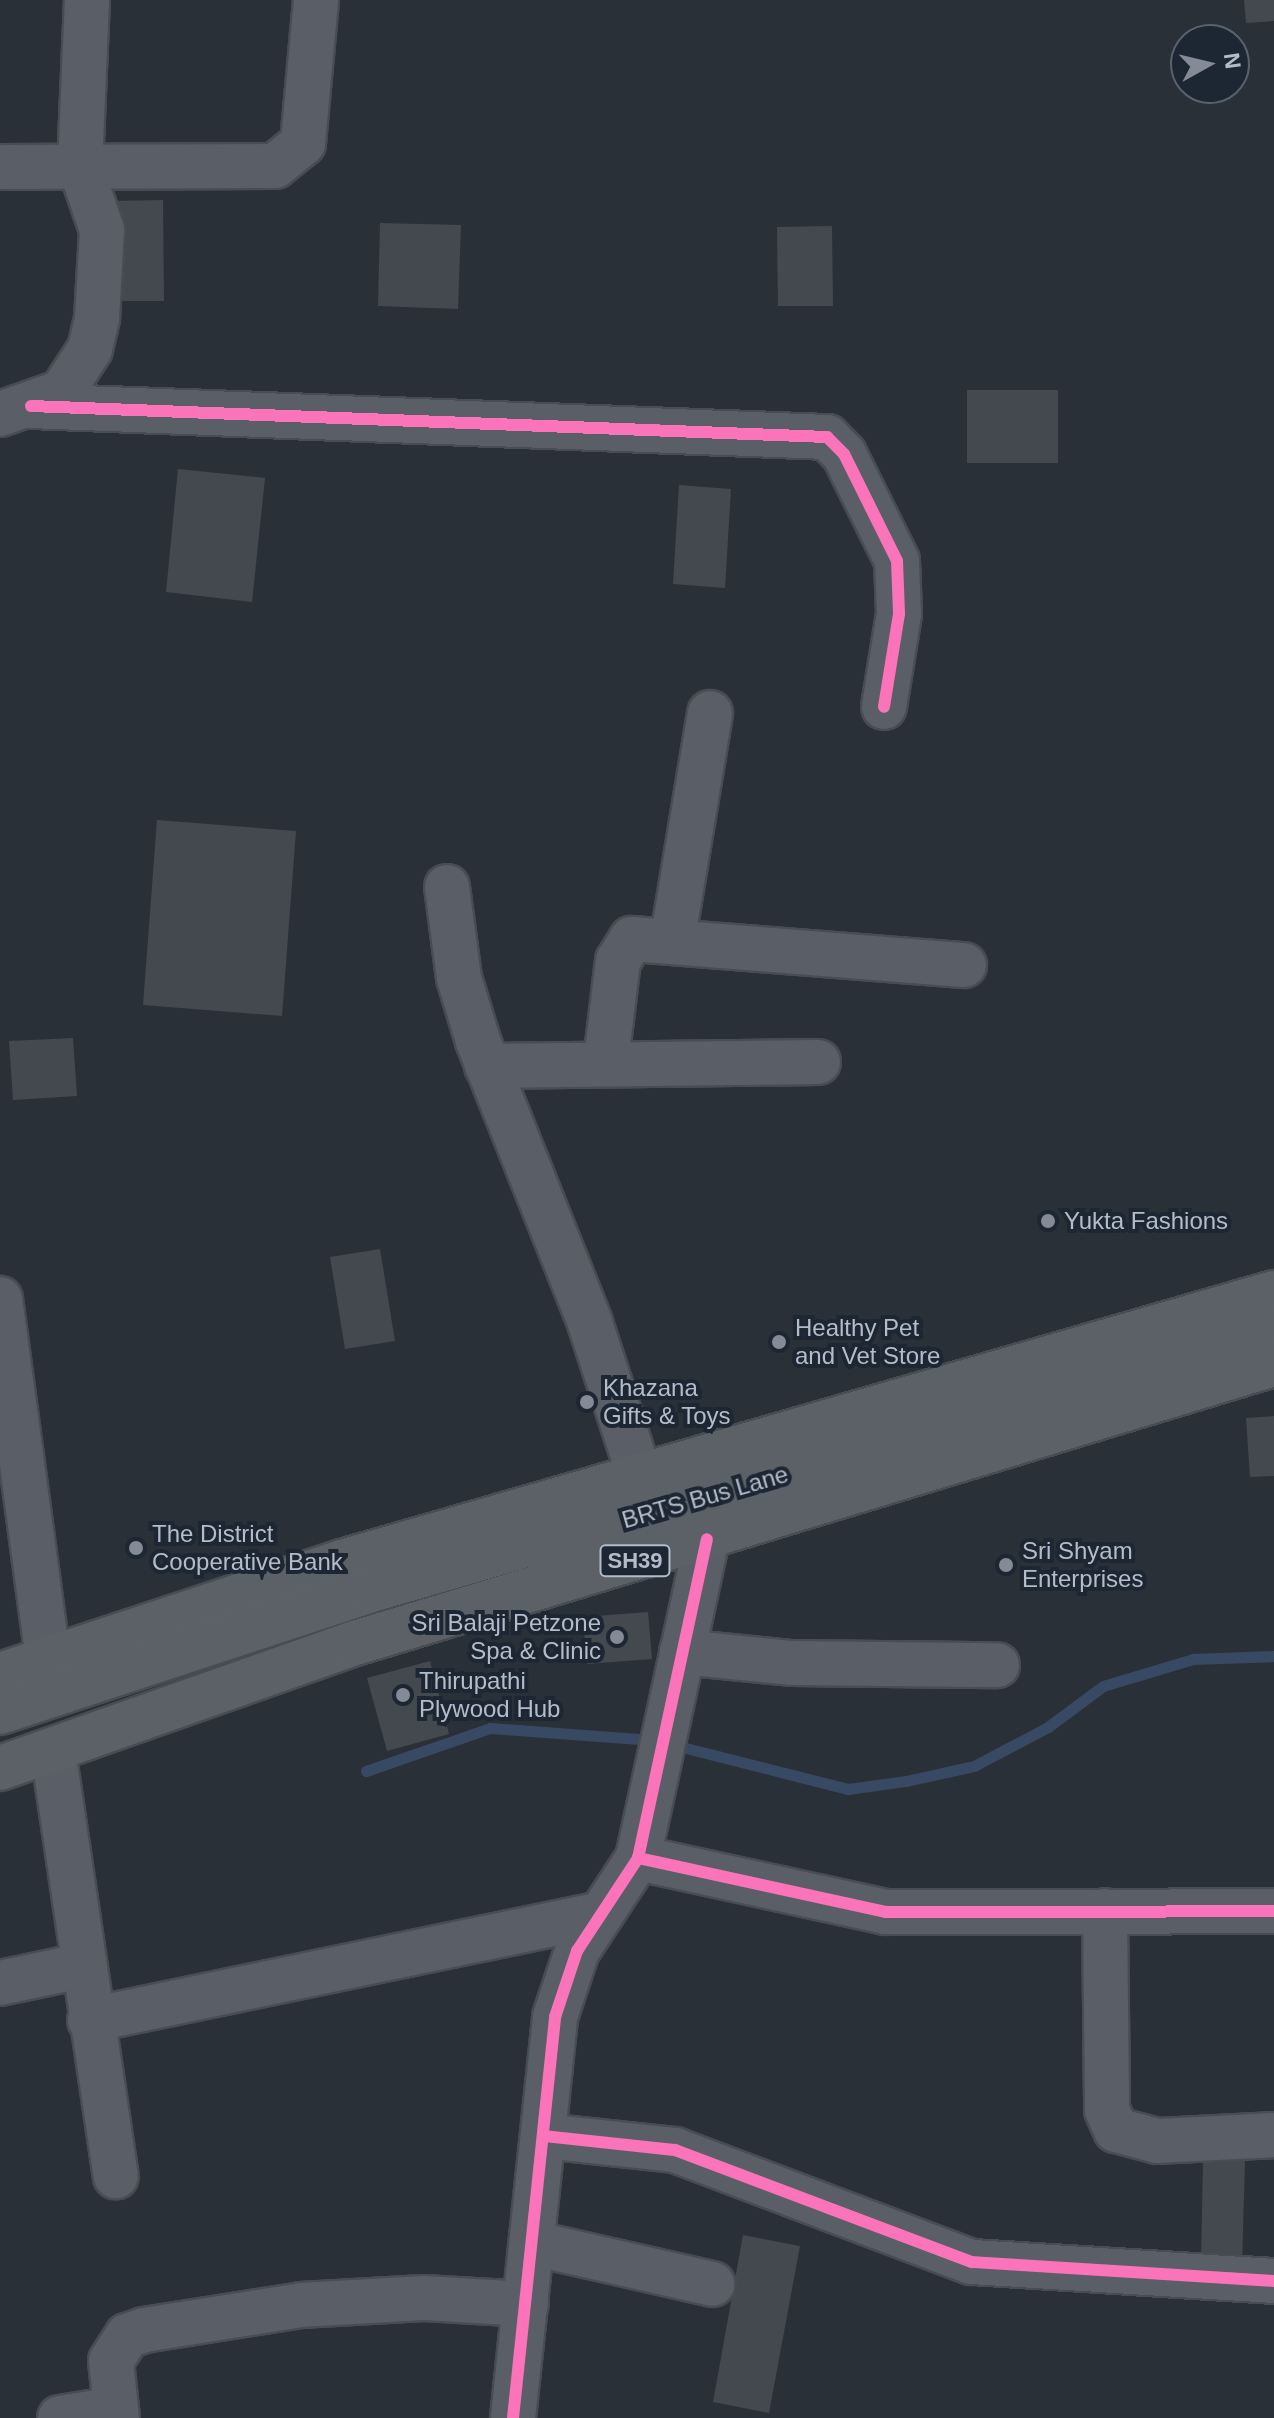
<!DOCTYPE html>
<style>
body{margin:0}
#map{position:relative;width:1274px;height:2418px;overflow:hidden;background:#2a3038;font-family:Helvetica,sans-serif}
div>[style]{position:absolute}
.stream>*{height:11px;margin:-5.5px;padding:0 5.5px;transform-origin:5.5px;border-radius:5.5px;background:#384963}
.building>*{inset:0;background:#444950}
.roads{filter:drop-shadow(2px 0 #484c53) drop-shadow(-2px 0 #484c53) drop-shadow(0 2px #484c53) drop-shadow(0 -2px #484c53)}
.minor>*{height:44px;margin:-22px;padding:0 22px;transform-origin:22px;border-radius:22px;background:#5a5e66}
.major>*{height:44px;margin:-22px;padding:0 22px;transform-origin:22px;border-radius:22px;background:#5c6168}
.cycleway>*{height:12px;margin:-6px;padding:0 6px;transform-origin:6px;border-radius:6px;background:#fb73b8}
.dots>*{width:22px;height:22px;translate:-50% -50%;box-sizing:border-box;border:4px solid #1d2633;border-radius:50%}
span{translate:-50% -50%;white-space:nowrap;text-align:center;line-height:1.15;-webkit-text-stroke:8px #1d2633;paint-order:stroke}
.shield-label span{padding:2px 6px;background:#1d2633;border:2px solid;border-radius:6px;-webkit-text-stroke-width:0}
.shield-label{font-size:22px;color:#b4bcc9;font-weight:700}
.poi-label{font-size:24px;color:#b4bcc9}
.left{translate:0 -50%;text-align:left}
.right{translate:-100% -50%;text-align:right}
.street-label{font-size:24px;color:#b4bcc9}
.north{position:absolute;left:1170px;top:24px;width:80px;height:80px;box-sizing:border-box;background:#1d2633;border:2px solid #59626f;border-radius:50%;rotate:82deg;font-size:22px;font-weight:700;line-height:32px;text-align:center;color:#b4bcc9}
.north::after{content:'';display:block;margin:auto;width:28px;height:36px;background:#848b96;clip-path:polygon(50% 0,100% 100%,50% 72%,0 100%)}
</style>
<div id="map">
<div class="stream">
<i style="left:670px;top:1744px;width:184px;rotate:14.2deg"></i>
<i style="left:848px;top:1789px;width:59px;rotate:-7.9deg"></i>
<i style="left:906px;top:1781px;width:70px;rotate:-12.4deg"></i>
<i style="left:974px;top:1766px;width:84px;rotate:-27.8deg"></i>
<i style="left:1048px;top:1727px;width:69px;rotate:-36.7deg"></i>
<i style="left:1103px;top:1686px;width:94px;rotate:-16.7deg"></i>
<i style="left:1193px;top:1659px;width:81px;rotate:-2.1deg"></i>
<i style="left:366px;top:1771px;width:131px;rotate:-19.1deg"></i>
<i style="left:490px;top:1728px;width:163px;rotate:4.2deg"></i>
</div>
<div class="building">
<i style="clip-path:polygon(1244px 0,1274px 0,1274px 21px,1246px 23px)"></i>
<i style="clip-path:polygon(163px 200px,164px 301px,112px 301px,111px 201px)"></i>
<i style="clip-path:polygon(380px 223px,461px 225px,458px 309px,378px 306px)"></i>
<i style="clip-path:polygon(832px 226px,833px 306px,778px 306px,777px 227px)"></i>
<i style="clip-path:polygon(967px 390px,1058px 390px,1058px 463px,967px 463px)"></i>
<i style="clip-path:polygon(178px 469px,265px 478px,252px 602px,166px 592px)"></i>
<i style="clip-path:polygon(679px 485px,731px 489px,725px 588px,673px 584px)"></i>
<i style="clip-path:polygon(157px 820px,296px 831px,282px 1016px,143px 1005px)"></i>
<i style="clip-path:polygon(73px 1038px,77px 1096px,13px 1100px,9px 1041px)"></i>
<i style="clip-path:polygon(380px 1249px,395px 1341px,345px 1349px,330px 1257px)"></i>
<i style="clip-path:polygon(1274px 1416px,1274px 1476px,1250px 1477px,1246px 1418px)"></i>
<i style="clip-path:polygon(648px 1612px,652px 1659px,587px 1664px,583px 1617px)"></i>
<i style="clip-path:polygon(430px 1661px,449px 1734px,387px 1751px,367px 1678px)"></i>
<i style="clip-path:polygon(1203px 2159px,1245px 2161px,1242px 2265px,1201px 2264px)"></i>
<i style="clip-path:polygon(743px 2235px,800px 2246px,769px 2413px,713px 2402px)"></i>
</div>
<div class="roads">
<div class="minor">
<i style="left:0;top:167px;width:275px;rotate:-0.2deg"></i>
<i style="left:275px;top:166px;width:36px;rotate:-39deg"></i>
<i style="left:303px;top:143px;width:144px;rotate:-84.8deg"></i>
<i style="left:31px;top:406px;width:797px;rotate:2.23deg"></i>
<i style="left:827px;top:437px;width:24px;rotate:45deg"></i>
<i style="left:844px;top:454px;width:119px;rotate:63.6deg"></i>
<i style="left:897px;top:561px;width:53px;rotate:87.8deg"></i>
<i style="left:899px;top:614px;width:94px;rotate:99.2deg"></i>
<i style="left:0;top:414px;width:66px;rotate:-19.5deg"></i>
<i style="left:62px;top:392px;width:51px;rotate:-56.9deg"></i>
<i style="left:90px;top:349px;width:32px;rotate:-77deg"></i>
<i style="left:97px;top:318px;width:88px;rotate:-86.7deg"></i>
<i style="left:102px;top:230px;width:68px;rotate:-109deg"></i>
<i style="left:80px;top:166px;width:166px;rotate:-87.6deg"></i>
<i style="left:447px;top:887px;width:92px;rotate:82.5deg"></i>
<i style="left:459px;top:978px;width:66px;rotate:73.2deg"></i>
<i style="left:478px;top:1041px;width:303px;rotate:68.3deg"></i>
<i style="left:590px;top:1323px;width:165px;rotate:72deg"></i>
<i style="left:673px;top:937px;width:227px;rotate:-80.6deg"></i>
<i style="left:606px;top:1061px;width:101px;rotate:-83.2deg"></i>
<i style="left:618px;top:961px;width:26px;rotate:-58deg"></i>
<i style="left:632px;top:939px;width:333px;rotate:4.5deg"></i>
<i style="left:487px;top:1066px;width:331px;rotate:-0.7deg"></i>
<i style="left:0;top:1299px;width:361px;rotate:82.4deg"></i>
<i style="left:682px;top:1652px;width:111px;rotate:5.7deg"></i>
<i style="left:792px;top:1663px;width:205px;rotate:0.6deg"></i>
<i style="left:53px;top:1751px;width:430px;rotate:81.6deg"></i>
<i style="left:638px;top:1858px;width:253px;rotate:12.3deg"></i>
<i style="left:885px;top:1912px;width:389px;rotate:-0.1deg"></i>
<i style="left:1105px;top:1911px;width:199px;rotate:89.4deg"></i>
<i style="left:1107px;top:2110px;width:22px;rotate:66deg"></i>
<i style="left:1116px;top:2130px;width:42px;rotate:15deg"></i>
<i style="left:1157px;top:2141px;width:117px;rotate:-2.9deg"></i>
<i style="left:0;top:1983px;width:83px;rotate:-11.9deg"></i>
<i style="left:90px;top:2020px;width:522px;rotate:-11.72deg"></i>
<i style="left:544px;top:2136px;width:132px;rotate:6.1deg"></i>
<i style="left:675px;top:2150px;width:317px;rotate:20.7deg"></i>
<i style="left:972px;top:2262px;width:303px;rotate:3.6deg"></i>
<i style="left:532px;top:2243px;width:185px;rotate:12.8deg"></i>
<i style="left:60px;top:2418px;width:56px;rotate:-9.3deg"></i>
<i style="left:117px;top:2418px;width:57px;rotate:-96deg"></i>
<i style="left:111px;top:2361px;width:30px;rotate:-57deg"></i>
<i style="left:127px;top:2336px;width:18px;rotate:-19deg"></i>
<i style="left:144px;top:2330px;width:159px;rotate:-9deg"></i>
<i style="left:301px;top:2305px;width:123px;rotate:-3.3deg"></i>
<i style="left:424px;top:2298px;width:102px;rotate:3.4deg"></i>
<i style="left:513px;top:2418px;width:403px;rotate:-84deg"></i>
<i style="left:555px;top:2017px;width:70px;rotate:-71.6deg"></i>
<i style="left:577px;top:1951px;width:111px;rotate:-56.7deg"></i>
<i style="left:638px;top:1858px;width:326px;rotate:-77.8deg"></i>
</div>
<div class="major">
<i style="left:0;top:1675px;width:360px;rotate:-18.3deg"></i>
<i style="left:342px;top:1562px;width:970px;rotate:-16.1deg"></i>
<i style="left:0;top:1712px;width:391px;rotate:-18.2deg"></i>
<i style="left:371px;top:1590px;width:940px;rotate:-16.18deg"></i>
<i style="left:0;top:1768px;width:376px;rotate:-19.4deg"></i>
<i style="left:355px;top:1643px;width:960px;rotate:-16.89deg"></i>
</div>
</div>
<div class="cycleway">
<i style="left:31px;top:406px;width:797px;rotate:2.23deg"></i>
<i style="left:827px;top:437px;width:24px;rotate:45deg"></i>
<i style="left:844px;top:454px;width:119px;rotate:63.6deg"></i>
<i style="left:897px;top:561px;width:53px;rotate:87.8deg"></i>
<i style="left:899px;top:614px;width:94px;rotate:99.2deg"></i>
<i style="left:638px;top:1858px;width:253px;rotate:12.3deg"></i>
<i style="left:885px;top:1912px;width:389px;rotate:-0.1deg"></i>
<i style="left:544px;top:2136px;width:132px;rotate:6.1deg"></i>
<i style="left:675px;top:2150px;width:317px;rotate:20.7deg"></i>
<i style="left:972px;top:2262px;width:303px;rotate:3.6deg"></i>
<i style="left:513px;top:2418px;width:403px;rotate:-84deg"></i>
<i style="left:555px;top:2017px;width:70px;rotate:-71.6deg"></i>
<i style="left:577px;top:1951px;width:111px;rotate:-56.7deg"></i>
<i style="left:638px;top:1858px;width:326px;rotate:-77.8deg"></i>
</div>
<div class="dots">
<i style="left:1048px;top:1221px;background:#848b96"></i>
<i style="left:779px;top:1342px;background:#848b96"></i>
<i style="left:587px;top:1402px;background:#848b96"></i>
<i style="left:136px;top:1548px;background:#848b96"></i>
<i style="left:1006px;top:1565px;background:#848b96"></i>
<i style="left:617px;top:1637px;background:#848b96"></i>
<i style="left:403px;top:1695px;background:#848b96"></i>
</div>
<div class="shield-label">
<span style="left:635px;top:1561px">SH39</span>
</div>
<div class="poi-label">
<span class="left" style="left:1064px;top:1221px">Yukta Fashions</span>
<span class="left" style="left:795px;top:1342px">Healthy Pet<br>and Vet Store</span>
<span class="left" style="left:603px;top:1402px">Khazana<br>Gifts &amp; Toys</span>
<span class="left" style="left:152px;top:1548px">The District<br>Cooperative Bank</span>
<span class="left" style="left:1022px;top:1565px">Sri Shyam<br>Enterprises</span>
<span class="right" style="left:601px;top:1637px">Sri Balaji Petzone<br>Spa &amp; Clinic</span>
<span class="left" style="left:419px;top:1695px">Thirupathi<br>Plywood Hub</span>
</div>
<div class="street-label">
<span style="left:705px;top:1497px;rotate:-16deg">BRTS Bus Lane</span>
</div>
<div class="north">N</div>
</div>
